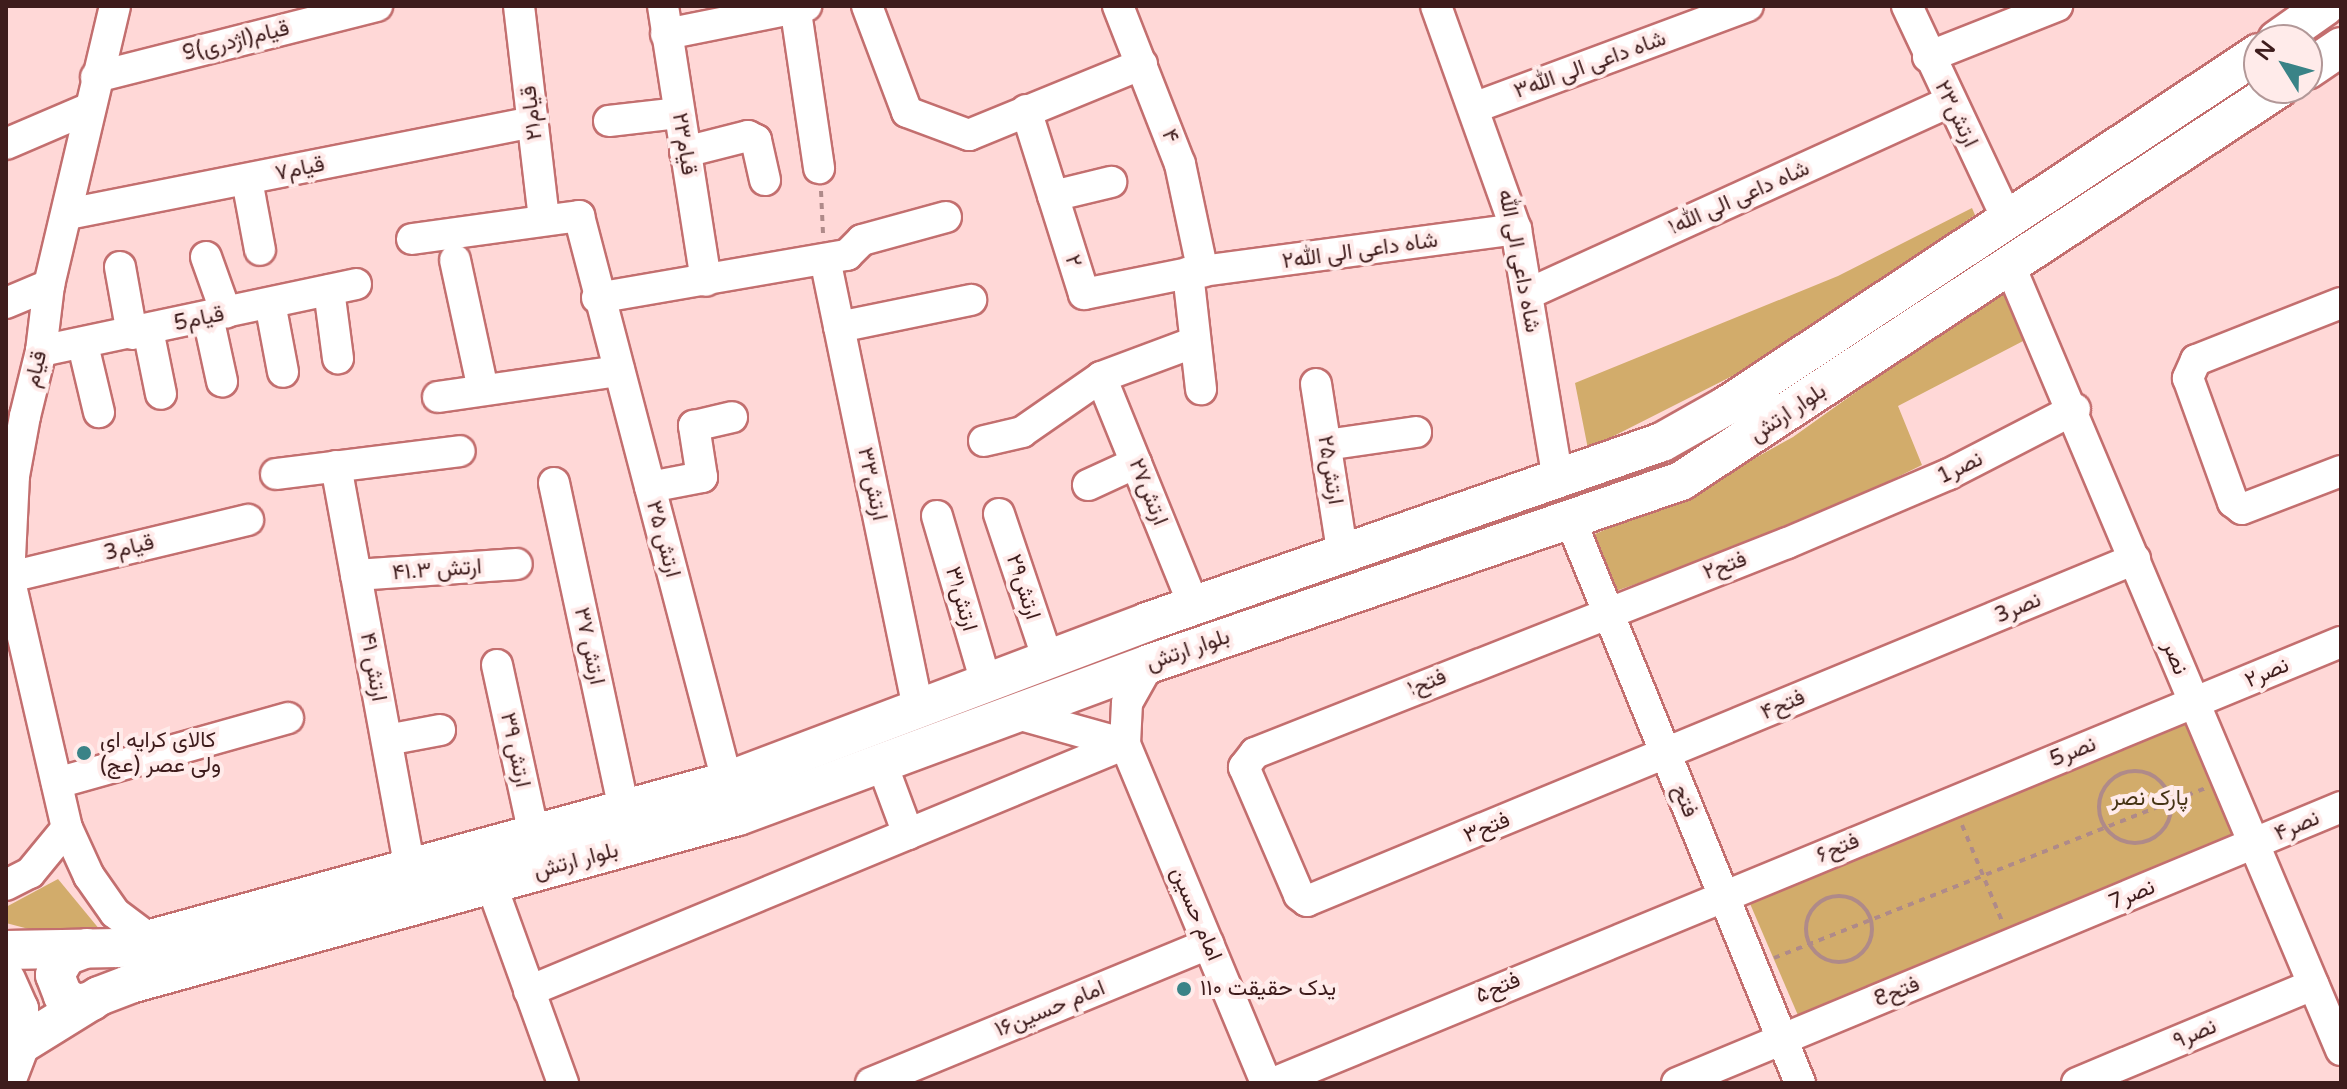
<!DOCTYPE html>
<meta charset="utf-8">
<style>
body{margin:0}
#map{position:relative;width:2347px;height:1089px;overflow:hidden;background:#ffd8d7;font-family:"Varela Round",Vazirmatn,sans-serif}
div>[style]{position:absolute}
.green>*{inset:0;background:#d2ac6b}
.path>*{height:4px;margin-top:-2px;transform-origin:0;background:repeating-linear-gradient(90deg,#af8a89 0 6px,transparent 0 12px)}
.path>.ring{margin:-2px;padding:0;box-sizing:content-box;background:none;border:4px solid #af8a89;border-radius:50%}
.roads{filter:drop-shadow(2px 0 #c36f6f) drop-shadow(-2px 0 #c36f6f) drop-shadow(0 2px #c36f6f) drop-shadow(0 -2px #c36f6f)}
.minor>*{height:30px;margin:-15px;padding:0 15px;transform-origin:15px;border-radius:15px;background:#fff}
.major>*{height:38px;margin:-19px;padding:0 19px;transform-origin:19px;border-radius:19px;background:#fff}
.dots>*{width:22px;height:22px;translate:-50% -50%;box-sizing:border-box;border:4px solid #ffebea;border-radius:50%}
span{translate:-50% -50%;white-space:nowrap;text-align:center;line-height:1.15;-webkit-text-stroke:8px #ffebea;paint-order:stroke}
.street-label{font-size:22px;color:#3e1c1c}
.poi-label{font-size:22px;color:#3e1c1c}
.left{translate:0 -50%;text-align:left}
.park-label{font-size:22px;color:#463415}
.frame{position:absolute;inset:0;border:8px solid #3e1c1c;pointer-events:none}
.north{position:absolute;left:2243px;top:24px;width:80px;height:80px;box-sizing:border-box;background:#ffebea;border:2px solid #b29898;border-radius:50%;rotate:307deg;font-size:22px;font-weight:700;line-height:32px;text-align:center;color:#3e1c1c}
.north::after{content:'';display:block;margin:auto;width:28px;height:36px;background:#3a8387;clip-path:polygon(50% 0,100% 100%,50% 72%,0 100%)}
</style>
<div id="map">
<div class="green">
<i style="clip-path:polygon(1972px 208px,1975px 215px,1756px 364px,1588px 449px,1575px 383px,1838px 276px)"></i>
<i style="clip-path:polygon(2010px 282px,2027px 339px,1898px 406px,1922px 465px,1785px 532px,1613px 592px,1593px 535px,1710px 483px,1793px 437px)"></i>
<i style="clip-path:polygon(2194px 704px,2246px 834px,1800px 1020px,1748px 899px)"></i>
<i style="clip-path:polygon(58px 879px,105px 936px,44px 933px,6px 923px,6px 907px)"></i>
</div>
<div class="path">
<i style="left:821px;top:191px;width:43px;rotate:87.3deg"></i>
<i class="ring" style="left:2099px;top:771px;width:68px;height:68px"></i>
<i style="left:1962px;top:825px;width:104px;rotate:67.4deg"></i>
<i class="ring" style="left:1806px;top:896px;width:62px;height:62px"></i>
<i style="left:1774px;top:958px;width:463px;rotate:-21.5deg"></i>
</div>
<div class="roads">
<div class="minor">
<i style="left:115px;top:6px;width:287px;rotate:103.3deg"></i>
<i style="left:49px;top:285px;width:66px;rotate:96.9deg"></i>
<i style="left:41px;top:351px;width:67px;rotate:103.8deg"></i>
<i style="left:25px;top:416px;width:61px;rotate:100.4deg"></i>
<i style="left:14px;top:476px;width:101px;rotate:92.8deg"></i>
<i style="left:9px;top:577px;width:258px;rotate:77deg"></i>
<i style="left:67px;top:828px;width:53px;rotate:65.4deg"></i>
<i style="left:89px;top:876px;width:45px;rotate:54.9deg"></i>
<i style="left:115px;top:913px;width:45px;rotate:36.9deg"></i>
<i style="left:519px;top:6px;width:215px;rotate:83.3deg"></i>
<i style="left:663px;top:6px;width:278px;rotate:81.1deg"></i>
<i style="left:867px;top:6px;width:113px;rotate:69.3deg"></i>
<i style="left:907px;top:112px;width:66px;rotate:20.4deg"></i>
<i style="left:969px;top:135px;width:187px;rotate:-22.3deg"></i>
<i style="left:1118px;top:6px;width:170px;rotate:68.6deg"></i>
<i style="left:1180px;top:164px;width:110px;rotate:78deg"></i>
<i style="left:1436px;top:6px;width:237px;rotate:70.3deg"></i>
<i style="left:1516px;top:229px;width:254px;rotate:80.5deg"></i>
<i style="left:1907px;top:6px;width:238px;rotate:64.8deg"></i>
<i style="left:796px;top:12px;width:158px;rotate:81.6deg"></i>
<i style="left:666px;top:34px;width:143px;rotate:-11.3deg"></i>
<i style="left:1928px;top:57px;width:139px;rotate:-21.6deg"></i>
<i style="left:96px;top:77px;width:290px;rotate:-14.2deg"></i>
<i style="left:1476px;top:107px;width:290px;rotate:-20.4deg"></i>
<i style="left:1026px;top:110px;width:193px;rotate:72.5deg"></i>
<i style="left:1084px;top:294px;width:106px;rotate:-11.4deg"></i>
<i style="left:1188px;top:273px;width:331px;rotate:-7.6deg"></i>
<i style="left:609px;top:121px;width:69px;rotate:-6.6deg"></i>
<i style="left:6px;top:144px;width:91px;rotate:-23.2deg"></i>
<i style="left:685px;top:152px;width:65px;rotate:-14.3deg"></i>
<i style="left:748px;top:136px;width:9px;rotate:27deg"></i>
<i style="left:756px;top:140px;width:41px;rotate:77.3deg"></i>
<i style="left:247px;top:180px;width:71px;rotate:79.5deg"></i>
<i style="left:1053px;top:196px;width:60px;rotate:-13.6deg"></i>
<i style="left:68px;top:214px;width:474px;rotate:-11.2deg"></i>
<i style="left:412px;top:239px;width:169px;rotate:-7.8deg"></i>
<i style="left:579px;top:216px;width:584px;rotate:75.32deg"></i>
<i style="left:206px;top:257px;width:59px;rotate:70.3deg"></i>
<i style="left:825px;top:259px;width:460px;rotate:78.3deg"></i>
<i style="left:455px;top:260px;width:132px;rotate:77.8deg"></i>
<i style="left:2010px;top:266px;width:851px;rotate:67.11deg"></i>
<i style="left:120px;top:267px;width:68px;rotate:79.8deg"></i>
<i style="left:1188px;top:273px;width:117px;rotate:83.6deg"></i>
<i style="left:329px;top:290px;width:69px;rotate:82.5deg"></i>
<i style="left:1528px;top:294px;width:464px;rotate:-24.5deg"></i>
<i style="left:597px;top:298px;width:254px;rotate:-9.8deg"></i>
<i style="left:847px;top:255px;width:21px;rotate:-45deg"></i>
<i style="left:862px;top:240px;width:87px;rotate:-15.3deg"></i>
<i style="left:6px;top:303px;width:47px;rotate:-22.7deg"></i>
<i style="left:270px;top:303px;width:70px;rotate:79.3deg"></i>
<i style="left:2341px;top:303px;width:156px;rotate:158.5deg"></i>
<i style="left:2196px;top:360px;width:20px;rotate:114deg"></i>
<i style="left:2188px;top:378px;width:132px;rotate:70.1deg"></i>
<i style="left:2233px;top:502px;width:11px;rotate:38deg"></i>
<i style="left:2242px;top:509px;width:106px;rotate:-21deg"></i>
<i style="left:208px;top:317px;width:66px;rotate:77.7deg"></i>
<i style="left:839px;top:327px;width:135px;rotate:-11.6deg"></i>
<i style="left:148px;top:330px;width:65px;rotate:78.5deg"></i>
<i style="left:83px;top:345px;width:69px;rotate:76.6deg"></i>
<i style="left:41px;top:351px;width:322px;rotate:-12deg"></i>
<i style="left:1101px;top:377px;width:247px;rotate:67.9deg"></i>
<i style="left:1316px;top:384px;width:174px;rotate:81.1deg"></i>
<i style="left:438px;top:397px;width:183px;rotate:-8.2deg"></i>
<i style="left:2075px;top:409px;width:142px;rotate:152.7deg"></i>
<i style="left:1949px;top:474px;width:176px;rotate:156.9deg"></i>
<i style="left:1787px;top:543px;width:572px;rotate:158.46deg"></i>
<i style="left:1255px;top:753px;width:18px;rotate:128deg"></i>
<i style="left:1244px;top:767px;width:139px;rotate:66.7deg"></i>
<i style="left:1299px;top:895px;width:10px;rotate:37deg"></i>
<i style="left:1307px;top:901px;width:896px;rotate:-22.44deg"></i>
<i style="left:984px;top:441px;width:39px;rotate:-13deg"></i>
<i style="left:1022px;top:432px;width:96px;rotate:-34.8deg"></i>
<i style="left:1101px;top:377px;width:100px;rotate:-20.4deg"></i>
<i style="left:1326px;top:445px;width:91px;rotate:-8.2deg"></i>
<i style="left:336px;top:466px;width:410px;rotate:79.6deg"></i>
<i style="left:276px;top:474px;width:185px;rotate:-7.1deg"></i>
<i style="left:554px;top:483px;width:333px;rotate:77.9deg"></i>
<i style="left:1088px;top:485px;width:53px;rotate:-24.6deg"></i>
<i style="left:650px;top:487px;width:53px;rotate:-10.9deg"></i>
<i style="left:702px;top:477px;width:52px;rotate:-98.9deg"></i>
<i style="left:694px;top:426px;width:39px;rotate:-13deg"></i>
<i style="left:999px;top:514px;width:154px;rotate:71.4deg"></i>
<i style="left:937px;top:516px;width:174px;rotate:73.6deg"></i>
<i style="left:1570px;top:519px;width:609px;rotate:67.81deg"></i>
<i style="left:356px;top:575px;width:161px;rotate:-3.9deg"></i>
<i style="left:6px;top:578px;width:249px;rotate:-13.5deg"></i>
<i style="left:1149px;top:664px;width:45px;rotate:119.4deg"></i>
<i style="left:1127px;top:703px;width:41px;rotate:92.8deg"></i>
<i style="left:1125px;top:744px;width:367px;rotate:67.4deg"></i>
<i style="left:497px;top:665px;width:174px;rotate:77.7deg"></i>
<i style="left:1017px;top:714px;width:112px;rotate:15.5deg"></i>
<i style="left:387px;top:740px;width:54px;rotate:-10.7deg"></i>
<i style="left:882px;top:764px;width:75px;rotate:69.6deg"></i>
<i style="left:57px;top:783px;width:240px;rotate:-15.7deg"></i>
<i style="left:491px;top:884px;width:212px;rotate:70.1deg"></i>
<i style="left:6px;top:885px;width:27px;rotate:-27deg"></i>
<i style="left:30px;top:873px;width:58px;rotate:-50.6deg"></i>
<i style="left:529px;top:991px;width:645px;rotate:-22.51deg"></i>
<i style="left:871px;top:1083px;width:365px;rotate:-22.4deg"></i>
<i style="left:1273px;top:1083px;width:1155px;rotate:-22.44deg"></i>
<i style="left:1677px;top:1083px;width:719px;rotate:-22.57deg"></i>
<i style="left:2077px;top:1083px;width:256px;rotate:-22.6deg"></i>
</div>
<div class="major">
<i style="left:2277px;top:40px;width:59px;rotate:-35.3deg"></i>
<i style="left:2307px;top:70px;width:41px;rotate:-34.1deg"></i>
<i style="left:87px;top:948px;width:22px;rotate:159deg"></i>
<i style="left:66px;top:956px;width:22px;rotate:120deg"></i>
<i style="left:55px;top:975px;width:22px;rotate:69deg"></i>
<i style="left:63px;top:996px;width:16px;rotate:30deg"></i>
<i style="left:77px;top:1004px;width:15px;rotate:-11deg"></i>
<i style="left:6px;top:950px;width:112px;rotate:-1deg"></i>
<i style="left:118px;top:948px;width:631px;rotate:-15.33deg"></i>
<i style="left:727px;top:781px;width:449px;rotate:-20.7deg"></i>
<i style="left:1147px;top:622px;width:546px;rotate:-19.27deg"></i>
<i style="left:1662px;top:442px;width:73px;rotate:-29.4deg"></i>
<i style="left:1726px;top:406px;width:639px;rotate:-33.52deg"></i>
<i style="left:6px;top:980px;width:32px;rotate:66deg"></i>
<i style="left:19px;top:1009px;width:36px;rotate:88deg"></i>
<i style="left:20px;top:1045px;width:39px;rotate:111deg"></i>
<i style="left:20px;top:1045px;width:93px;rotate:-31.8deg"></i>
<i style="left:99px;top:996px;width:33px;rotate:-21deg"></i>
<i style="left:130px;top:984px;width:631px;rotate:-15.45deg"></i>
<i style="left:738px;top:816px;width:438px;rotate:-20.3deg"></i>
<i style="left:1149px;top:664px;width:563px;rotate:-18.98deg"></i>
<i style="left:1681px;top:481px;width:716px;rotate:-33.31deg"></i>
</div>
</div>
<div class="dots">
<i style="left:84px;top:753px;background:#3a8387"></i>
<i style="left:1184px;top:989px;background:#3a8387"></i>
</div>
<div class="street-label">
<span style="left:236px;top:41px;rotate:-14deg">قیام(اژدری)9</span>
<span style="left:1590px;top:65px;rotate:-20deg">شاه داعی الی الله۳</span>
<span style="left:532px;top:113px;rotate:-97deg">قیام۲۱</span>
<span style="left:1956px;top:114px;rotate:64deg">ارتش۲۳</span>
<span style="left:1170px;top:136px;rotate:69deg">۴</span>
<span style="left:684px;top:144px;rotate:81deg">قیام۲۳</span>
<span style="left:300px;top:169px;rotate:-12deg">قیام۷</span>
<span style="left:1739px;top:198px;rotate:-24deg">شاه داعی الی الله۱</span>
<span style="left:1360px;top:251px;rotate:-8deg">شاه داعی الی الله۲</span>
<span style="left:1073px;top:261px;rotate:73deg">۲</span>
<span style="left:1519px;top:261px;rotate:79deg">شاه داعی الی الله</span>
<span style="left:199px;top:319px;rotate:-12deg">قیام5</span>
<span style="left:36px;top:369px;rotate:-77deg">قیام</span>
<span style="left:1788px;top:413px;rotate:-34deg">بلوار ارتش</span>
<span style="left:1960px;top:468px;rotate:-26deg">1نصر</span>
<span style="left:1330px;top:470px;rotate:81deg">ارتش۲۵</span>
<span style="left:872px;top:484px;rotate:78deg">ارتش۳۳</span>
<span style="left:1148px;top:492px;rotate:68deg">ارتش۲۷</span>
<span style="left:663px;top:539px;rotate:75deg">ارتش ۳۵</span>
<span style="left:129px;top:548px;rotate:-14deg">قیام3</span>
<span style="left:1725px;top:566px;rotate:-20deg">۲فتح</span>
<span style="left:437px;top:570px;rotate:-4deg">ارتش ۴۱.۳</span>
<span style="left:1023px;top:587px;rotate:72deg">ارتش۲۹</span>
<span style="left:961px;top:599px;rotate:74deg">ارتش۳۱</span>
<span style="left:2018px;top:608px;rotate:-23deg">3نصر</span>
<span style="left:589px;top:646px;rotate:78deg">ارتش ۳۷</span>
<span style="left:1188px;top:650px;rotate:-19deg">بلوار ارتش</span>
<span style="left:2175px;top:658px;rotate:68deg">نصر</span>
<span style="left:373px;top:667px;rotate:80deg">ارتش ۴۱</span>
<span style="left:2267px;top:673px;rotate:-23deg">نصر۲</span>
<span style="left:1427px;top:683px;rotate:-22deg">۱فتح</span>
<span style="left:1783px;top:705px;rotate:-23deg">فتح۴</span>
<span style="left:515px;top:750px;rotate:78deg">ارتش ۳۹</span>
<span style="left:2073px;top:752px;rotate:-22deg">5نصر</span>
<span style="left:1685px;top:801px;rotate:68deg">فتح</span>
<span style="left:2297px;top:826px;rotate:-23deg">۴نصر</span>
<span style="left:1487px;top:828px;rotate:-22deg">۳فتح</span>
<span style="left:1838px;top:848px;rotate:-22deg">۶فتح</span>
<span style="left:576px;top:861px;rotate:-15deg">بلوار ارتش</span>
<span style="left:2132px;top:895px;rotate:-22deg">7نصر</span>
<span style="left:1196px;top:914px;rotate:67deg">امام حسین</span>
<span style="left:1498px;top:988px;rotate:-23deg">۵فتح</span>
<span style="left:1897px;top:992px;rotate:-22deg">8فتح</span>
<span style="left:1050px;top:1009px;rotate:-22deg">امام حسین۱۶</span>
<span style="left:2195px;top:1034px;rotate:-23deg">۹نصر</span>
</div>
<div class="poi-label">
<span class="left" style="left:100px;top:753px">کالای کرایه ای<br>ولی عصر (عج)</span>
<span class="left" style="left:1200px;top:989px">یدک حقیقت ۱۱۰</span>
</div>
<div class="park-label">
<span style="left:2150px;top:799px">پارک نصر</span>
</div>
<div class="frame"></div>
<div class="north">N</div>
</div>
